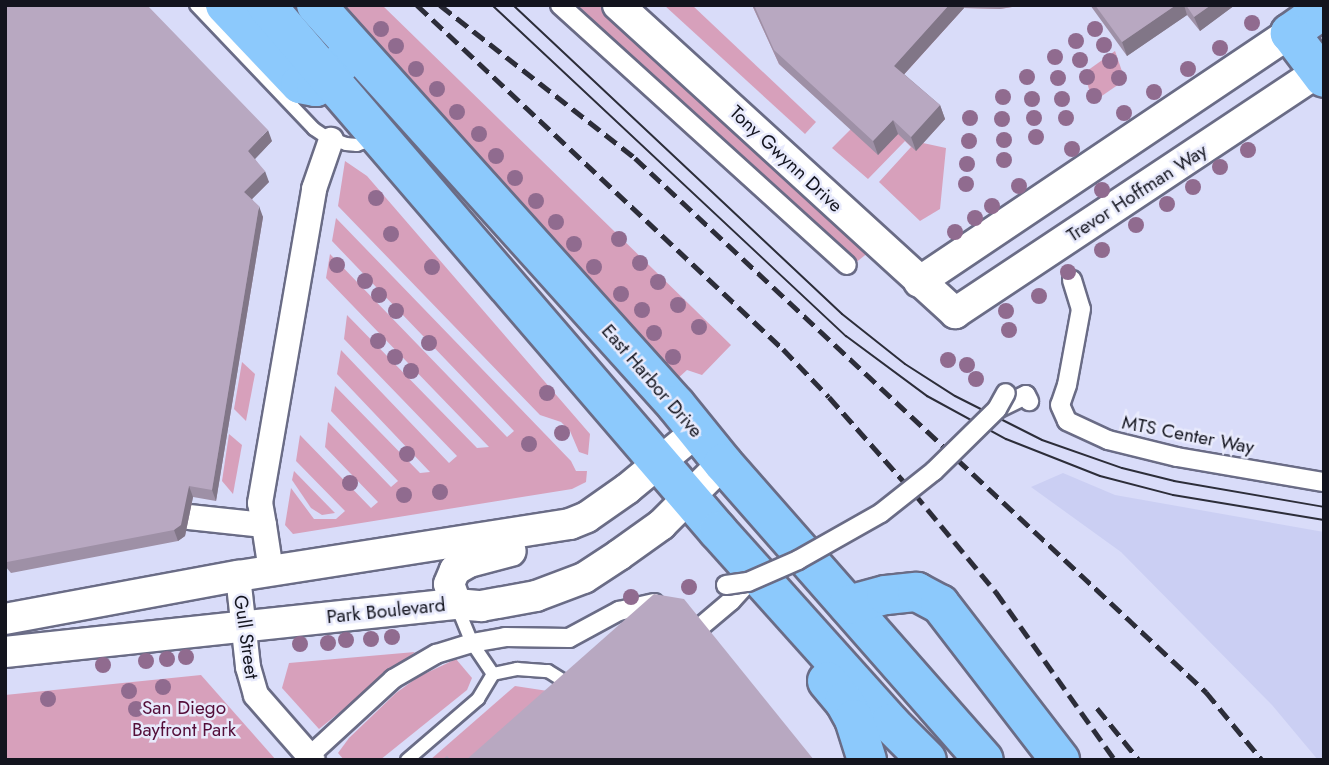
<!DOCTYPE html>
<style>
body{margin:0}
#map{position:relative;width:1329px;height:765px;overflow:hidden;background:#d9dcf9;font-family:Jost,sans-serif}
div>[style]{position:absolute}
.built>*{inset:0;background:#cbcff3}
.green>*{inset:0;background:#d7a0bb}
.roads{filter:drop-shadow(2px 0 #6a6c86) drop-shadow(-2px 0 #6a6c86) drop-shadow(0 2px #6a6c86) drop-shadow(0 -2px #6a6c86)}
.service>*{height:12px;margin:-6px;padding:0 6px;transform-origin:6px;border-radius:6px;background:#fff}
.pedestrian>*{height:18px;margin:-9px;padding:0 9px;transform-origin:9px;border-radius:9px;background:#fff}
.minor>*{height:24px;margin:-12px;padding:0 12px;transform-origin:12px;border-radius:12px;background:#fff}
.tertiary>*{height:30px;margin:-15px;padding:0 15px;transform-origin:15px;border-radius:15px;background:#fff}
.primary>*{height:38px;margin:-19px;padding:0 19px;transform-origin:19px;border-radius:19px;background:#8cc9fc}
.tram>*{height:2px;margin:-1px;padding:0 1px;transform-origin:1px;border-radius:1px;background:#2c2d39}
.rail>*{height:5px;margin-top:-2.5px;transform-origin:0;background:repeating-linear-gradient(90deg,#2c2d39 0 14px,transparent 0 21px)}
.bridges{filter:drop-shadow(2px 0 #6a6c86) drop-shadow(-2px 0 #6a6c86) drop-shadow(0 2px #6a6c86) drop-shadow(0 -2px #6a6c86)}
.pedestrian-bridge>*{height:18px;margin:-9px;padding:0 9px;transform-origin:9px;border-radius:9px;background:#fff}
.trees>*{width:16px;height:16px;margin:-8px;border-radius:50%;background:#906b8f}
.wall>*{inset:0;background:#9e90a6}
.shaded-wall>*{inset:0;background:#817687}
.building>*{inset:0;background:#b8a8c1}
span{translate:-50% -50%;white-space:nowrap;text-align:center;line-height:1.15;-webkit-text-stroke:5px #e8eafc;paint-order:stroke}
.street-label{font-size:19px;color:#13141e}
.park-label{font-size:19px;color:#540e39}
.frame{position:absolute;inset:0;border:7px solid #13141e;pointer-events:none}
</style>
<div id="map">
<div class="built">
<i style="clip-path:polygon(1063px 473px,1115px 495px,1324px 532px,1324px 760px,1318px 760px,1272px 705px,1121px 552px,1031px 487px)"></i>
</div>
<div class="green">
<i style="clip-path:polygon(338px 5px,382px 5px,731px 345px,702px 375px,687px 370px,676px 380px)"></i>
<i style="clip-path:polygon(547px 5px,601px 5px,869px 252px,844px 272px)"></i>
<i style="clip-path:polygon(664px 5px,692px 5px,816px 122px,805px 134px)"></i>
<i style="clip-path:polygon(752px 5px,1024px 5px,1000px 9px,964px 8px,899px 80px,945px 119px,923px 143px,946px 148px,940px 209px,920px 221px,879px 182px,911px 147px,905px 141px,868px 179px,832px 148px,851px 129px,779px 64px)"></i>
<i style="clip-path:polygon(1115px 51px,1125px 80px,1093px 102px,1084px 73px)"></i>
<i style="clip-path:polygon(345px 161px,367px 176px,590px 434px,588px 455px,579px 452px,570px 431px,561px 422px,540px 415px,338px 206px)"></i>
<i style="clip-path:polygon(336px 218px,571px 461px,576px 471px,587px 471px,586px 482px,572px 489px,293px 534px,285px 525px,291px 488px,314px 519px,336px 519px,345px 511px,296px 461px,300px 435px,371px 508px,378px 502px,325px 447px,328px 422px,391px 487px,398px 481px,331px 411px,335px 386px,420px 473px,430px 472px,337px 374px,341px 350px,449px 463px,457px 456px,344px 339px,347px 315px,477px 448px,489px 447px,326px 278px,330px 254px,507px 437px,514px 431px,332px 241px)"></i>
<i style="clip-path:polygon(242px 362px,255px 374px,246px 421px,234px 409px)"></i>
<i style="clip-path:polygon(229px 434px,242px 445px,233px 494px,222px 481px)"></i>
<i style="clip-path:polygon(294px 471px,335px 513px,322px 515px,311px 508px,292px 480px)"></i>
<i style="clip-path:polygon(415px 652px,319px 729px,282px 688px,289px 663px)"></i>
<i style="clip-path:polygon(456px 659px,472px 678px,467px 690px,380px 760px,344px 760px,338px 753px,349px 738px,396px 693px,418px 677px)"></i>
<i style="clip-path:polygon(201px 675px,276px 760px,5px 760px,5px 695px)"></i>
<i style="clip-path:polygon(515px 686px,561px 693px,483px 760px,430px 760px)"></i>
</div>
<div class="roads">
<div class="service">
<i style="left:196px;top:5px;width:171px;rotate:46.4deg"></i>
<i style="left:314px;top:129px;width:14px;rotate:34deg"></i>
<i style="left:326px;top:137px;width:21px;rotate:19deg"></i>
<i style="left:346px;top:144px;width:11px;rotate:5deg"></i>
<i style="left:357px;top:145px;width:19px;rotate:-21deg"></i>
<i style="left:456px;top:604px;width:42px;rotate:67.7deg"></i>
<i style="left:472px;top:643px;width:37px;rotate:56deg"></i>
<i style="left:493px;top:674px;width:25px;rotate:-12deg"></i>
<i style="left:517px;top:669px;width:31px;rotate:4deg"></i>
<i style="left:548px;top:671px;width:28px;rotate:32deg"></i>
<i style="left:407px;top:760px;width:94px;rotate:-40.7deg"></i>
<i style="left:478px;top:699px;width:29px;rotate:-59deg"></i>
</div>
<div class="pedestrian">
<i style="left:560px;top:5px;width:387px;rotate:42.2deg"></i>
<i style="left:1072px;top:280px;width:30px;rotate:73deg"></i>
<i style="left:1081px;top:309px;width:77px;rotate:100.4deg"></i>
<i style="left:1067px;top:385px;width:21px;rotate:109deg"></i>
<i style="left:1060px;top:405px;width:17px;rotate:66deg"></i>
<i style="left:1067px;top:421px;width:45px;rotate:24.9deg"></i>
<i style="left:1108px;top:440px;width:71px;rotate:13.8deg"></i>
<i style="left:1177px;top:457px;width:149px;rotate:9.7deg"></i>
<i style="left:997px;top:409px;width:32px;rotate:-26deg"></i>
<i style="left:1026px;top:395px;width:7px;rotate:63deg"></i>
<i style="left:699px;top:628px;width:42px;rotate:-40.2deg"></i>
<i style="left:731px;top:601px;width:25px;rotate:-48deg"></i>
<i style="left:305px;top:760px;width:120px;rotate:-42.6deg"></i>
<i style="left:393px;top:679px;width:50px;rotate:-30.2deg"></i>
<i style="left:436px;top:654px;width:38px;rotate:-17deg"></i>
<i style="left:472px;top:643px;width:34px;rotate:-10deg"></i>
<i style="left:505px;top:637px;width:64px;rotate:0.9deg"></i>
<i style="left:569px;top:638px;width:57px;rotate:-28.4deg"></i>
<i style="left:619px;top:611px;width:36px;rotate:-13deg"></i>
</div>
<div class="minor">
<i style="left:189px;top:517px;width:75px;rotate:6.1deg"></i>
<i style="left:264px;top:525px;width:47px;rotate:81.3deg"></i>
<i style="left:264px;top:525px;width:22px;rotate:-100deg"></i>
<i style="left:260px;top:503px;width:319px;rotate:-80.2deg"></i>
<i style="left:314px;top:189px;width:52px;rotate:-70.9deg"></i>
<i style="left:238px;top:576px;width:92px;rotate:83.7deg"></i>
<i style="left:248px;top:667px;width:29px;rotate:74deg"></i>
<i style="left:256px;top:695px;width:86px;rotate:48.8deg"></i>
</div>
<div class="tertiary">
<i style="left:618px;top:5px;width:457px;rotate:42.4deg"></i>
<i style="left:955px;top:313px;width:436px;rotate:-33.6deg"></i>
<i style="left:919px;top:282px;width:447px;rotate:-33.9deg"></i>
<i style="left:456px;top:604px;width:21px;rotate:-109deg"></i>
<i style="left:449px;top:584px;width:15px;rotate:-67deg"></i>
<i style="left:455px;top:570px;width:16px;rotate:-30deg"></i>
<i style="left:469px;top:562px;width:43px;rotate:-14.7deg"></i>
<i style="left:5px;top:619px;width:237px;rotate:-10.5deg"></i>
<i style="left:238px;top:576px;width:336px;rotate:-8.9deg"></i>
<i style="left:570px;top:524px;width:18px;rotate:-22deg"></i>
<i style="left:587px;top:517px;width:49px;rotate:-35deg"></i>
<i style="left:627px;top:489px;width:91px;rotate:-39.6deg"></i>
<i style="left:5px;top:652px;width:454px;rotate:-6.1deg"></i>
<i style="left:456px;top:604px;width:25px;rotate:5deg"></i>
<i style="left:481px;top:606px;width:56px;rotate:-10.3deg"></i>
<i style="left:536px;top:596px;width:51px;rotate:-20.6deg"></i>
<i style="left:584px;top:578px;width:42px;rotate:-33.3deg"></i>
<i style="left:619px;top:555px;width:52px;rotate:-35.5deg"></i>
<i style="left:661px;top:525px;width:88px;rotate:-45deg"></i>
</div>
<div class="primary">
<i style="left:225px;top:5px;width:109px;rotate:46.5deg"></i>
<i style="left:300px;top:84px;width:16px;rotate:11deg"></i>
<i style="left:316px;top:87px;width:36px;rotate:-44deg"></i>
<i style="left:266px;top:5px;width:694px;rotate:49.33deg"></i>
<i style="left:718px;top:531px;width:258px;rotate:48.1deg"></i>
<i style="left:890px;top:723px;width:52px;rotate:45deg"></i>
<i style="left:316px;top:5px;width:538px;rotate:48.01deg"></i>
<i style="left:676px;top:405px;width:75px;rotate:51deg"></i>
<i style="left:723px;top:463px;width:395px;rotate:48.7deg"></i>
<i style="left:1324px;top:9px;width:42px;rotate:144.8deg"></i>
<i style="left:1290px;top:33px;width:56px;rotate:52.9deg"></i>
<i style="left:848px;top:605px;width:39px;rotate:-15deg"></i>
<i style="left:886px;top:595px;width:31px;rotate:-6deg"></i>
<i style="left:917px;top:592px;width:26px;rotate:28deg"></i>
<i style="left:940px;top:604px;width:197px;rotate:52.4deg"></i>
<i style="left:827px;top:681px;width:26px;rotate:50deg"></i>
<i style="left:844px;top:701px;width:21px;rotate:61deg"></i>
<i style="left:854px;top:719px;width:43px;rotate:72.4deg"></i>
</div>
</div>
<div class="tram">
<i style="left:492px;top:5px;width:485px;rotate:43.1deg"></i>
<i style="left:846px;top:336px;width:101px;rotate:36.5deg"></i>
<i style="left:927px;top:396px;width:90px;rotate:28.6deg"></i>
<i style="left:1006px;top:439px;width:101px;rotate:21.5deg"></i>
<i style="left:1100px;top:476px;width:75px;rotate:14.6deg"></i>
<i style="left:1173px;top:495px;width:153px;rotate:9.4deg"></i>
<i style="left:513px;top:5px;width:451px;rotate:43.2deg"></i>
<i style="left:842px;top:314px;width:80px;rotate:38.4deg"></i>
<i style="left:905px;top:364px;width:59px;rotate:32.6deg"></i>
<i style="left:955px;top:396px;width:97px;rotate:26.8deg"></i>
<i style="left:1042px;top:440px;width:85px;rotate:19.3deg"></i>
<i style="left:1122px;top:468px;width:54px;rotate:14deg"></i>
<i style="left:1174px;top:481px;width:152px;rotate:9.8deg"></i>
</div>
<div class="rail">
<i style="left:417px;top:5px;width:502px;rotate:43.23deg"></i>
<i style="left:783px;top:349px;width:66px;rotate:46.2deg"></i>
<i style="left:829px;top:397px;width:128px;rotate:48.5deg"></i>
<i style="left:914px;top:493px;width:129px;rotate:50.4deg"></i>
<i style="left:996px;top:592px;width:206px;rotate:54.7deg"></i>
<i style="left:440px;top:5px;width:248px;rotate:38.1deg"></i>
<i style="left:635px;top:158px;width:782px;rotate:43.08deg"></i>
<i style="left:1206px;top:692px;width:88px;rotate:50.5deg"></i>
<i style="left:1097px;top:708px;width:67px;rotate:51.1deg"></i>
</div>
<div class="bridges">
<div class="pedestrian-bridge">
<i style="left:726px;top:585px;width:22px;rotate:-8deg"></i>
<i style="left:748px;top:582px;width:55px;rotate:-23.7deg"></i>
<i style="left:798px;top:560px;width:95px;rotate:-29.5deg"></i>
<i style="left:881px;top:513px;width:68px;rotate:-38.4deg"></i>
<i style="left:934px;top:471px;width:88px;rotate:-44.5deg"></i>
<i style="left:997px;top:409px;width:18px;rotate:-61deg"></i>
</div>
</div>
<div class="trees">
<i style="left:1252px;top:23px"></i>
<i style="left:381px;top:29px"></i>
<i style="left:1095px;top:29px"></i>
<i style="left:1076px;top:41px"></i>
<i style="left:1104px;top:45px"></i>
<i style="left:396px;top:46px"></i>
<i style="left:1220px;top:48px"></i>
<i style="left:1055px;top:57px"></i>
<i style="left:1080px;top:60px"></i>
<i style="left:1110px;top:61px"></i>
<i style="left:416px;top:69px"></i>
<i style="left:1188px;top:69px"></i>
<i style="left:1027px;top:77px"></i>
<i style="left:1087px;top:77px"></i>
<i style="left:1058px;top:78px"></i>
<i style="left:1119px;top:78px"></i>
<i style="left:437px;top:89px"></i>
<i style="left:1154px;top:92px"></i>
<i style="left:1094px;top:96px"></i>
<i style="left:1003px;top:97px"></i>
<i style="left:1032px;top:99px"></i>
<i style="left:1062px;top:99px"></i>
<i style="left:457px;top:112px"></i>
<i style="left:1124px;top:113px"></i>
<i style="left:970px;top:118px"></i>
<i style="left:1034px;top:118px"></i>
<i style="left:1066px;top:118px"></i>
<i style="left:1002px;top:119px"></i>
<i style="left:479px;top:134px"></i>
<i style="left:1036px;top:137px"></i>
<i style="left:1004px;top:140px"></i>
<i style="left:969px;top:141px"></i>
<i style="left:1072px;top:149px"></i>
<i style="left:1248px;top:150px"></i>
<i style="left:496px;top:156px"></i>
<i style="left:1004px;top:160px"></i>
<i style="left:967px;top:164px"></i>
<i style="left:1220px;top:167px"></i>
<i style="left:515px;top:178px"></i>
<i style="left:966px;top:184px"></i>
<i style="left:1019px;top:186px"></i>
<i style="left:1193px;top:187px"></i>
<i style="left:1102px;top:190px"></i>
<i style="left:376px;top:198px"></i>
<i style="left:536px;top:201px"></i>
<i style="left:1167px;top:204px"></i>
<i style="left:992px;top:206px"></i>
<i style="left:975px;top:218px"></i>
<i style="left:556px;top:222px"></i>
<i style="left:1136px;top:225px"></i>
<i style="left:955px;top:232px"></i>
<i style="left:391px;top:234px"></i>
<i style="left:619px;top:239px"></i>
<i style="left:574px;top:244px"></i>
<i style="left:1102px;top:250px"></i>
<i style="left:640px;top:263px"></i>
<i style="left:337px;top:265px"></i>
<i style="left:432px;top:267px"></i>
<i style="left:594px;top:267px"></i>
<i style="left:1068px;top:272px"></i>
<i style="left:365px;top:281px"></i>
<i style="left:658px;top:282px"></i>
<i style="left:621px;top:294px"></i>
<i style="left:379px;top:295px"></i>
<i style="left:1039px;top:296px"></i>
<i style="left:678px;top:305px"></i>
<i style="left:642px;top:310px"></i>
<i style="left:396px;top:311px"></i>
<i style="left:1006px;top:311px"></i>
<i style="left:699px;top:327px"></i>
<i style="left:1009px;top:330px"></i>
<i style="left:654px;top:333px"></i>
<i style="left:378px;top:341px"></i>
<i style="left:429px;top:343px"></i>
<i style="left:395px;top:357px"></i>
<i style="left:673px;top:357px"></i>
<i style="left:948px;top:360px"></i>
<i style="left:967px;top:365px"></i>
<i style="left:411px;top:371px"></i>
<i style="left:976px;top:379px"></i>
<i style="left:547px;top:393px"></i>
<i style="left:562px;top:433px"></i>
<i style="left:529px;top:444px"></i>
<i style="left:407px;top:454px"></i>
<i style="left:350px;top:483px"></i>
<i style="left:440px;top:492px"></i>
<i style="left:404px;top:495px"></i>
<i style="left:689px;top:587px"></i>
<i style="left:631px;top:597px"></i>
<i style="left:392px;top:637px"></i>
<i style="left:371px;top:639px"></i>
<i style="left:346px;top:640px"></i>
<i style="left:328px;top:643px"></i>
<i style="left:300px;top:644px"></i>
<i style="left:186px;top:657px"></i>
<i style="left:167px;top:659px"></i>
<i style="left:146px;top:661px"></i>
<i style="left:103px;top:665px"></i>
<i style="left:163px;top:687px"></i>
<i style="left:129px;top:691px"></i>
<i style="left:48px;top:699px"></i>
<i style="left:136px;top:709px"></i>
</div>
<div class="wall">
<i style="clip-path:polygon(5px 5px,272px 141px,255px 159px,269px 182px,252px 199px,263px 217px,216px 501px,193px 497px,185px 536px,178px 541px,11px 573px,5px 566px)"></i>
<i style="clip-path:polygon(752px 5px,1024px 5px,1000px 9px,964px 8px,904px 74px,940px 105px,945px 119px,916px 151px,898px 134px,878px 155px,779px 64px)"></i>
<i style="clip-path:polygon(1090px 5px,1235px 5px,1200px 31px,1187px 15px,1127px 56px)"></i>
</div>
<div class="shaded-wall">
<i style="clip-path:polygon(949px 5px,963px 5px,964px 8px,899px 80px,894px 66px)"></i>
<i style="clip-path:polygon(1176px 5px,1184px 5px,1187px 15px,1127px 56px,1122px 42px)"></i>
<i style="clip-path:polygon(1211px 5px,1235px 5px,1200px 31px,1194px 17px)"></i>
<i style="clip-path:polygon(940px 105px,945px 119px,916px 151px,911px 137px)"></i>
<i style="clip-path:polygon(893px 120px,898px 134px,878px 155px,873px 141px)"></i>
<i style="clip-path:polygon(268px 130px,272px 141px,252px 162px,248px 151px)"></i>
<i style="clip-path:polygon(265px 171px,269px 182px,248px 203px,244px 192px)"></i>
<i style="clip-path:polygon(259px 206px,263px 217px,216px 501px,212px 490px)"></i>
<i style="clip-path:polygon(189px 486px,193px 497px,185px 536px,178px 541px,174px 530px)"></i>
</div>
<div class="building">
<i style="clip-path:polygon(5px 5px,147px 5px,268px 130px,248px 151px,265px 171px,244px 192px,259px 206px,212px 490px,189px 486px,181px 525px,174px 530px,7px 562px,5px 560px)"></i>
<i style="clip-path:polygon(754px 5px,949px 5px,894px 66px,940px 105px,911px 137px,893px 120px,873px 141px,774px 50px)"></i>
<i style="clip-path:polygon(1095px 5px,1176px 5px,1122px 42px)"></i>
<i style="clip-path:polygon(1186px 5px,1211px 5px,1194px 17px)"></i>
<i style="clip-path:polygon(654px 594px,684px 599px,814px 760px,466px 760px)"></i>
<i style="clip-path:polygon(447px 756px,451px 760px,442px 760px)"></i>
</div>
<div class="street-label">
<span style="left:786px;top:159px;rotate:43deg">Tony Gwynn Drive</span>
<span style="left:1137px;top:193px;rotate:-33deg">Trevor Hoffman Way</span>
<span style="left:652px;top:381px;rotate:49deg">East Harbor Drive</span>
<span style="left:1188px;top:435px;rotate:11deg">MTS Center Way</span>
<span style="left:386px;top:611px;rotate:-6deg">Park Boulevard</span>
<span style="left:246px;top:637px;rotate:82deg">Gull Street</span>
</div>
<div class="park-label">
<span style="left:184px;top:719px">San Diego<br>Bayfront Park</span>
</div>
<div class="frame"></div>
</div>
